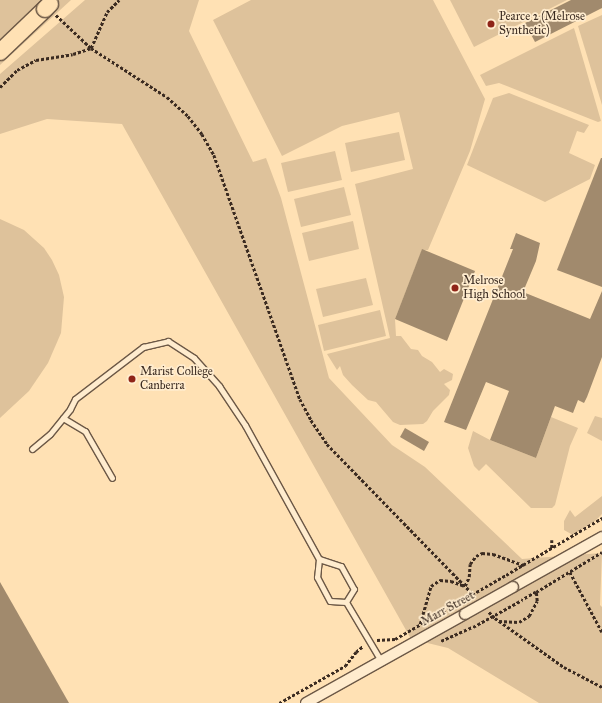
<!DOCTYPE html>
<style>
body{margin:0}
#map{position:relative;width:602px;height:703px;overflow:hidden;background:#ffe1b4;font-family:"IM FELL Great Primer",serif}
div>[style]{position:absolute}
.green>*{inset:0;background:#dec29b}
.building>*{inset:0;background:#a18a6d}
.path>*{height:2.5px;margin-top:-1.25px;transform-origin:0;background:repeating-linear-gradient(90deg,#3b2b21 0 3px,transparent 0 5px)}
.roads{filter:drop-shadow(1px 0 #6c5846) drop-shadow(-1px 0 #6c5846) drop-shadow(0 1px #6c5846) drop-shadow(0 -1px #6c5846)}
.service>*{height:5px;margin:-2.5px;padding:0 2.5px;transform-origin:2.5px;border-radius:2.5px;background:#ffecce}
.minor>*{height:10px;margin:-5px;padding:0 5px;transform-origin:5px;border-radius:5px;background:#ffecce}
.primary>*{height:16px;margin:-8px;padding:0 8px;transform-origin:8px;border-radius:8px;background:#ffe1b4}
.path-bridge>*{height:2.5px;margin-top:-1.25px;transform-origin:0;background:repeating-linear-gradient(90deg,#3b2b21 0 3px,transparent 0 5px)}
.bridges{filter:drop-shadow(1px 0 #6c5846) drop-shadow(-1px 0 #6c5846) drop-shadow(0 1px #6c5846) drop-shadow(0 -1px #6c5846)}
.minor-bridge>*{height:10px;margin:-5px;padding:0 5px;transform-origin:5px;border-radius:5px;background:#ffecce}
.primary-bridge>*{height:16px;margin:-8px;padding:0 8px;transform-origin:8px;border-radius:8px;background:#ffe1b4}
.dots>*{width:11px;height:11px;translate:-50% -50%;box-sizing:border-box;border:2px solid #ffecce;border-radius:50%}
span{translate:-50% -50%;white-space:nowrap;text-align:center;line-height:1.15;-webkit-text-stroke:3.5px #ffecce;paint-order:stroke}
.poi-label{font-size:12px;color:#3b2b21}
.left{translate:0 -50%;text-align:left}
.street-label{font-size:12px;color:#3b2b21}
</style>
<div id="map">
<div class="green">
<i style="clip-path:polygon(0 0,71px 0,0 65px)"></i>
<i style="clip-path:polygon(85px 0,199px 0,189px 31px,253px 162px,266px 158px,281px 198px,329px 378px,392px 445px,425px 467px,522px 559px,602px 553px,600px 605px,602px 607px,602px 703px,539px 703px,448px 648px,411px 639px,122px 124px,47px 119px,0 134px,0 74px)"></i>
<i style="clip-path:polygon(251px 0,433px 0,485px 99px,470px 151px,428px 250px,422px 250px,395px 319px,396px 336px,401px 336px,411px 349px,418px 350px,422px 356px,432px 362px,440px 372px,444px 369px,453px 374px,452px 380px,444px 384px,450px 390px,449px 395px,433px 411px,427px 421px,423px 424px,400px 425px,393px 422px,376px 402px,368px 400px,352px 385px,343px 375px,340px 366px,337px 370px,327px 354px,390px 338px,355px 184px,413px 169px,399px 112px,342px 126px,282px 156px,213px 20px)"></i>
<i style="clip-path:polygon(450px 0,567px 0,474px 47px)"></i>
<i style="clip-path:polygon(602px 15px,602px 105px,578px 26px)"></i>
<i style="clip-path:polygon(574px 28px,601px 121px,598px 122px,499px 83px,486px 86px,480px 75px)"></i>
<i style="clip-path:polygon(509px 93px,589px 125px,584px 133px,577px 131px,569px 153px,595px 165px,590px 179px,545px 202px,467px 165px,493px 98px)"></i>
<i style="clip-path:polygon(399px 132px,405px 160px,351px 172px,345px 143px)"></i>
<i style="clip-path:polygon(335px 151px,342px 180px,288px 192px,281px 163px)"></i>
<i style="clip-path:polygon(344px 187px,351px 215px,301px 227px,294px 199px)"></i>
<i style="clip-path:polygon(0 219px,24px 230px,44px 248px,52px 260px,59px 275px,64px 297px,61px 333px,48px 363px,29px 391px,0 418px)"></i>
<i style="clip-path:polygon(353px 221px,359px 249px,309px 261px,302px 233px)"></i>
<i style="clip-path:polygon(366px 278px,373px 305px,323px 317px,316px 289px)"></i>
<i style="clip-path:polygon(380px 310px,386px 336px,324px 351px,318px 325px)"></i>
<i style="clip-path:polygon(595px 416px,602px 418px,602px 441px,587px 433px)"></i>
<i style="clip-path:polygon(551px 417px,578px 428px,570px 446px,555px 505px,552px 508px,531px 508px,486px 464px,479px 471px,474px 466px,468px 448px,473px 431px,490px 440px,536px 458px)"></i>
<i style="clip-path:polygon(602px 496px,602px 514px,595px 521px,573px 535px,564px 530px,564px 521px,570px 510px,575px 517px)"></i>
</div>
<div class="building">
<i style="clip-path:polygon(571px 0,602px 0,602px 8px,535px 42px,525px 23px)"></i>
<i style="clip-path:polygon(601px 158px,602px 158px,602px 287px,557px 270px)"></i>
<i style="clip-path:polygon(516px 233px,540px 243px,536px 261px,523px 292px,590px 319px,602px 291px,602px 357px,587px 397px,584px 403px,578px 400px,573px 413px,555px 406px,536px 458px,490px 440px,509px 391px,486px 382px,466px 430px,444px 422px,513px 249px,510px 249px)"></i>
<i style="clip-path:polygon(422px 249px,475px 271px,447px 341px,395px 319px)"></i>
<i style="clip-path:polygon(405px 428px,429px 442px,424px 451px,400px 437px)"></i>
<i style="clip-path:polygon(0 582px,69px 703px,0 703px)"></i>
</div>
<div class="path">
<i style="left:56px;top:15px;width:48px;rotate:43.3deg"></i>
<i style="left:91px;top:48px;width:90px;rotate:32.8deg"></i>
<i style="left:167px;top:97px;width:28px;rotate:42deg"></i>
<i style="left:188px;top:116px;width:23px;rotate:52deg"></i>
<i style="left:202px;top:134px;width:24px;rotate:60deg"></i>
<i style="left:214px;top:155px;width:259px;rotate:70.6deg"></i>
<i style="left:300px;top:399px;width:24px;rotate:62deg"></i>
<i style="left:311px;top:420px;width:29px;rotate:56deg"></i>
<i style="left:327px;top:444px;width:212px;rotate:45.8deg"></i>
<i style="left:0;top:87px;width:24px;rotate:-45deg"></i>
<i style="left:17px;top:70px;width:21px;rotate:-28deg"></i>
<i style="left:36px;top:60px;width:37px;rotate:-9deg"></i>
<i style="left:73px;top:54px;width:19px;rotate:-18deg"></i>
<i style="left:91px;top:48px;width:39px;rotate:-66deg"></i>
<i style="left:107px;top:12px;width:17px;rotate:-45deg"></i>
<i style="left:552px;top:540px;width:9px;rotate:90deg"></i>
<i style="left:570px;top:572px;width:68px;rotate:61.9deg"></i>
<i style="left:506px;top:575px;width:112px;rotate:-30.7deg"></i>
<i style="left:536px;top:592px;width:77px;rotate:-31.2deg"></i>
<i style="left:489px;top:612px;width:8px;rotate:45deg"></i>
<i style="left:495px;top:618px;width:85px;rotate:35.4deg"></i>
<i style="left:564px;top:667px;width:43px;rotate:27.8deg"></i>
<i style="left:499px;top:621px;width:20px;rotate:3deg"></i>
<i style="left:519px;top:622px;width:12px;rotate:-31deg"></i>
<i style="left:529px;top:616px;width:17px;rotate:-62deg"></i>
<i style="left:537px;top:601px;width:9px;rotate:-96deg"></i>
<i style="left:536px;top:592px;width:16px;rotate:150deg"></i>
<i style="left:420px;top:624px;width:40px;rotate:-74deg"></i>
<i style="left:431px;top:586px;width:11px;rotate:-34deg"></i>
<i style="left:440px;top:580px;width:11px;rotate:5deg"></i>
<i style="left:451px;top:581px;width:15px;rotate:20deg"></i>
<i style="left:465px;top:586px;width:10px;rotate:-66deg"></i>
<i style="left:469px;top:577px;width:13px;rotate:-86deg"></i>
<i style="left:470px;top:564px;width:10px;rotate:-53deg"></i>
<i style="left:476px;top:556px;width:7px;rotate:-27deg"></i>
<i style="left:482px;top:553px;width:11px;rotate:5deg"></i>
<i style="left:493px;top:554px;width:33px;rotate:20deg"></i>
<i style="left:377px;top:640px;width:18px;rotate:-3deg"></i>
<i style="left:395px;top:639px;width:74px;rotate:-30deg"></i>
<i style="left:441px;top:641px;width:35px;rotate:-24deg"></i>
<i style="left:279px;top:703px;width:76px;rotate:-29.3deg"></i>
<i style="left:345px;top:666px;width:18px;rotate:-52deg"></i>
<i style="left:356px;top:652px;width:9px;rotate:-41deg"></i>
</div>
<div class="roads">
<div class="service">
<i style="left:63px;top:418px;width:26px;rotate:31deg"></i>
<i style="left:85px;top:431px;width:54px;rotate:60.1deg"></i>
<i style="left:32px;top:449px;width:23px;rotate:-40deg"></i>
<i style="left:50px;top:434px;width:32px;rotate:-51deg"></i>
<i style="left:70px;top:409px;width:11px;rotate:-63deg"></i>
<i style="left:75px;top:399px;width:86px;rotate:-37.4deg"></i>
<i style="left:143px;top:347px;width:26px;rotate:-13deg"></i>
<i style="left:168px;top:341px;width:31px;rotate:33deg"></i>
<i style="left:194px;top:358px;width:38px;rotate:48deg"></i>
<i style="left:219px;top:386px;width:47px;rotate:56.3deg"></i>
<i style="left:245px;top:425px;width:153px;rotate:61.1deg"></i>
<i style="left:319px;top:559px;width:18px;rotate:96deg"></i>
<i style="left:317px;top:577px;width:27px;rotate:62deg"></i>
<i style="left:330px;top:601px;width:16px;rotate:4deg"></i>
<i style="left:346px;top:602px;width:69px;rotate:59.3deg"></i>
<i style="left:319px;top:559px;width:23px;rotate:18deg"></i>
<i style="left:341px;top:566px;width:26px;rotate:61deg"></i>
<i style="left:354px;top:589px;width:15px;rotate:122deg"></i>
</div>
<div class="minor">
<i style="left:513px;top:587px;width:102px;rotate:-29.3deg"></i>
<i style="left:306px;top:703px;width:182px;rotate:-29.2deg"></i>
</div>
<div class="primary">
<i style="left:0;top:52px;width:62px;rotate:-43.7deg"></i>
</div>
</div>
<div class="path-bridge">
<i style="left:459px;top:602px;width:54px;rotate:-29.9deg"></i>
<i style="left:473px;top:627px;width:56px;rotate:-28.9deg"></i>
</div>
<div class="bridges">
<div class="minor-bridge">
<i style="left:465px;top:614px;width:55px;rotate:-29.4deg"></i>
</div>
<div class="primary-bridge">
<i style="left:45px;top:9px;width:7px;rotate:-45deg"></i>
</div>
</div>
<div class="dots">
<i style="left:491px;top:24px;background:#8f2418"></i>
<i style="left:455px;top:288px;background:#8f2418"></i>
<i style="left:132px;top:379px;background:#8f2418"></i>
</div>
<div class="poi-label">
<span class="left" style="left:499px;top:24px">Pearce 2 (Melrose<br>Synthetic)</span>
<span class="left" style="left:463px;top:288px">Melrose<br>High School</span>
<span class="left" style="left:140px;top:379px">Marist College<br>Canberra</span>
</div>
<div class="street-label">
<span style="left:448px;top:609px;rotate:-29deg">Marr Street</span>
</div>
</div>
